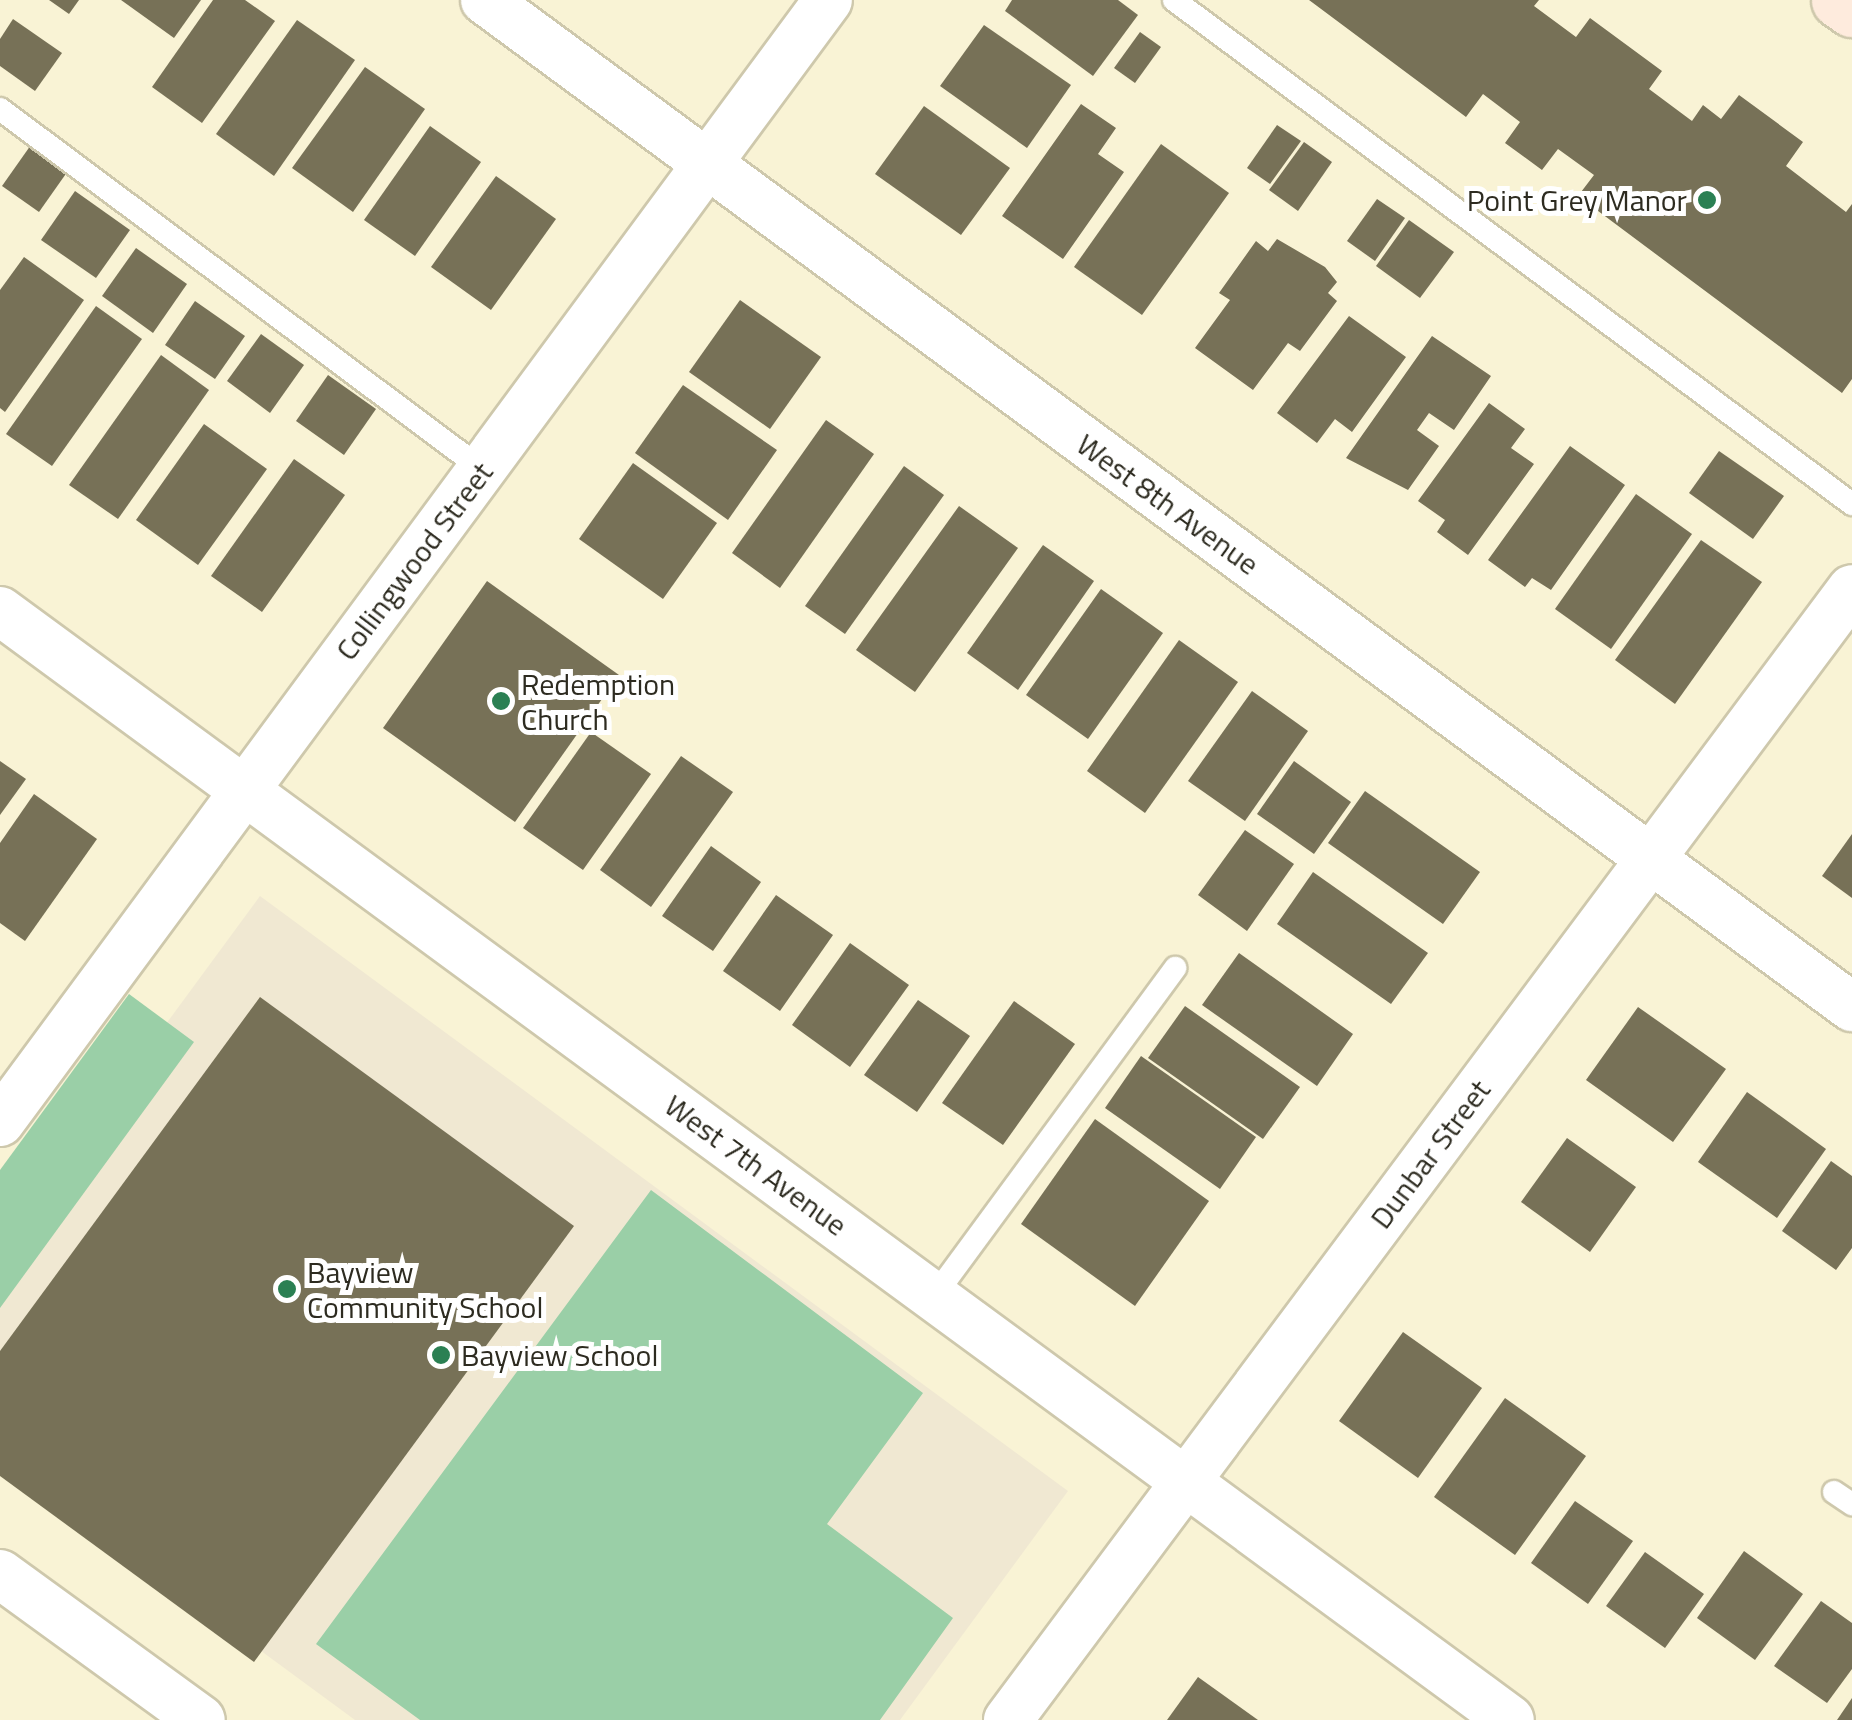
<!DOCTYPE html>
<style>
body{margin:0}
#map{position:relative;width:1852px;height:1720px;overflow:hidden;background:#f9f3d5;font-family:"Titillium Web",sans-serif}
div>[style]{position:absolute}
.education>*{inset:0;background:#f0e8d2}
.green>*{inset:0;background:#9acfa7}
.building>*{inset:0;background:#777157}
.roads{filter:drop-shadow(2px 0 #cec8ac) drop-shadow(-2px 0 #cec8ac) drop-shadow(0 2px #cec8ac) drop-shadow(0 -2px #cec8ac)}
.service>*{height:22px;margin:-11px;padding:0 11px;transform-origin:11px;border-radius:11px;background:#fff}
.minor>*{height:48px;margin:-24px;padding:0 24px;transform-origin:24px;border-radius:24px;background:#fff}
.secondary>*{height:55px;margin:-27.5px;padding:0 27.5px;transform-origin:27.5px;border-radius:27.5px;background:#feebdd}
.dots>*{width:28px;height:28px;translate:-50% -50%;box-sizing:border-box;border:5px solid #fff;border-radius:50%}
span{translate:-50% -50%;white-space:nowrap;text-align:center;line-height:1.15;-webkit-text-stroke:10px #fff;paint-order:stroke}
.poi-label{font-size:30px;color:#2d2b20}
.right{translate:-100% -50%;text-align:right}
.left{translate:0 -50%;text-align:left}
.street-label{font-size:30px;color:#2d2b20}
</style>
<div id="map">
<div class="education">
<i style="clip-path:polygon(260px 896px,1068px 1491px,900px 1720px,355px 1720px,0 1459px,0 1250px)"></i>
</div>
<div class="green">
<i style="clip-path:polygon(129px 994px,194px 1042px,0 1308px,0 1170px)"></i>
<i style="clip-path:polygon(651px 1190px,923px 1393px,827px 1524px,953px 1618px,880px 1720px,420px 1720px,316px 1644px)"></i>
</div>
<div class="building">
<i style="clip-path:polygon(49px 0,79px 0,69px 14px)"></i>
<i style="clip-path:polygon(121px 0,201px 0,174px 38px)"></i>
<i style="clip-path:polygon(213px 0,245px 0,275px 21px,202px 123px,152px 87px)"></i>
<i style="clip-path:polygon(1012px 0,1118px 0,1138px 15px,1093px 76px,1005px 11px)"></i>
<i style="clip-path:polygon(1309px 0,1539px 0,1534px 6px,1576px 37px,1590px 18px,1662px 71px,1649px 89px,1692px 121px,1703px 105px,1721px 119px,1739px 95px,1803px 142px,1786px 166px,1846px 212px,1852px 204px,1852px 379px,1842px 393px,1578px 196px,1594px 175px,1558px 149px,1542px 170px,1505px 143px,1520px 122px,1483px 94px,1466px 117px)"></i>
<i style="clip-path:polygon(13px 19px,62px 53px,35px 91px,0 66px,0 39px)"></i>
<i style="clip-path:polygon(297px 20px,355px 60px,274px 176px,216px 134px)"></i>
<i style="clip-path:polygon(984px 25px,1071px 85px,1027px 148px,940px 86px)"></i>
<i style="clip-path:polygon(1140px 32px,1161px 47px,1135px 83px,1114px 68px)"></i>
<i style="clip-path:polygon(365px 67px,425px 109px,353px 212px,292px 168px)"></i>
<i style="clip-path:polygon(1081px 104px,1116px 128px,1098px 154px,1124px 172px,1063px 259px,1002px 216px)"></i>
<i style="clip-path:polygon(924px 106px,1010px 168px,961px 235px,875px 174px)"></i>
<i style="clip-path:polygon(1277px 125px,1301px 141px,1270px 184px,1247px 168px)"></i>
<i style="clip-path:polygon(430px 126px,481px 162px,415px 256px,364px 220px)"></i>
<i style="clip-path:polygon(33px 142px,70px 168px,39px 212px,2px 186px)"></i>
<i style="clip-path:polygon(1304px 142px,1332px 162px,1298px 211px,1269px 190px)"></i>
<i style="clip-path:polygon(1161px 144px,1229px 193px,1142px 315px,1074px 267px)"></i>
<i style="clip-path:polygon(496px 176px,556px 219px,491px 310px,431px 267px)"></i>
<i style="clip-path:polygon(75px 191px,130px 230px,96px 278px,41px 240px)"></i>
<i style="clip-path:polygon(1377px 199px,1405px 218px,1375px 261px,1347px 241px)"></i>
<i style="clip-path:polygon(1409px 220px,1454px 252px,1420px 298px,1376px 266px)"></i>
<i style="clip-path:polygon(1277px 239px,1325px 267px,1337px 282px,1328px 293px,1337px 301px,1300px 351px,1288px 343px,1253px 390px,1195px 348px,1230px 300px,1219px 293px,1256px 241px,1268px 251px)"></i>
<i style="clip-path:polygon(136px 248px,187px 284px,153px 333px,102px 296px)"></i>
<i style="clip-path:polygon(24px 257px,84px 300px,5px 412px,0 408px,0 290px)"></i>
<i style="clip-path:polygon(740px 300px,821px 357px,770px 429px,689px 372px)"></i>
<i style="clip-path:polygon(195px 301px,245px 336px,215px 379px,165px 345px)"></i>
<i style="clip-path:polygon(96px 306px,142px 339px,52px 466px,6px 434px)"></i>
<i style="clip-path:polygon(1349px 316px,1406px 357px,1352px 432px,1335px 419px,1317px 443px,1277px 413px)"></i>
<i style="clip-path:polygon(261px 334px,304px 365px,270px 413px,227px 381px)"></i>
<i style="clip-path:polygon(1432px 336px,1491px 376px,1454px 430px,1429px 413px,1417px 430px,1439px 446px,1408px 490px,1346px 458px)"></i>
<i style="clip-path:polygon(161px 355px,209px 390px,118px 519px,69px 485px)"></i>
<i style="clip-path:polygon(328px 375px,376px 409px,344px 455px,296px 421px)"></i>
<i style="clip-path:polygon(683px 385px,777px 450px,728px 520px,635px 453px)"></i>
<i style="clip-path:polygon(1489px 403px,1525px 429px,1511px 448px,1534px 464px,1468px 555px,1437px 532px,1445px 520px,1418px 501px)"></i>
<i style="clip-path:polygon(826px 420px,874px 454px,780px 588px,732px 553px)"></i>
<i style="clip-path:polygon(204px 424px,267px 469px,198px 565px,136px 520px)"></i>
<i style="clip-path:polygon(1570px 446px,1625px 485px,1551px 590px,1532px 578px,1525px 587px,1488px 560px)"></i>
<i style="clip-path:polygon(1719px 451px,1784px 496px,1753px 539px,1689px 493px)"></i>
<i style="clip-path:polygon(294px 459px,345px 495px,262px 612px,211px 576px)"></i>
<i style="clip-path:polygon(633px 463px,717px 523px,663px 599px,579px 539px)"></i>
<i style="clip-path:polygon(904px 466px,944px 495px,845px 634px,805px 606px)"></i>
<i style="clip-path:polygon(1636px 494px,1692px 534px,1611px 649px,1555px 609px)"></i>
<i style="clip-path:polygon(959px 506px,1018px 548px,915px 692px,856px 650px)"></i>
<i style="clip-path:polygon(1701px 540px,1762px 582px,1675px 704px,1615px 660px)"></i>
<i style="clip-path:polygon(1043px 545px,1094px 581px,1018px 690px,967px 653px)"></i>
<i style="clip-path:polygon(487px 581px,619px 675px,515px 822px,383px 728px)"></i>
<i style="clip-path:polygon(1101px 589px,1163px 633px,1088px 739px,1026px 695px)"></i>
<i style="clip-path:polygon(1179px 640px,1238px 682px,1145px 813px,1087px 771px)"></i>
<i style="clip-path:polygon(1252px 691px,1308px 731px,1245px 821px,1188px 781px)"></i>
<i style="clip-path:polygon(591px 732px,651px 774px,583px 870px,523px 828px)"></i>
<i style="clip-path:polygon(681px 756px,733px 792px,651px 907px,600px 870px)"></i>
<i style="clip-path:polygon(0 761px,26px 779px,0 815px)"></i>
<i style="clip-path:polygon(1294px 761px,1351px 802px,1314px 854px,1257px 814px)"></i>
<i style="clip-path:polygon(1365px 791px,1480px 872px,1443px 924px,1328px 843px)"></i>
<i style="clip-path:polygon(34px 794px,97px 839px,25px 941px,0 923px,0 843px)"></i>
<i style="clip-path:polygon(1245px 830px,1294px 864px,1247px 931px,1198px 895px)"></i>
<i style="clip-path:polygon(1852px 834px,1852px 898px,1822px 876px)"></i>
<i style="clip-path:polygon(711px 846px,761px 882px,713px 951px,662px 916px)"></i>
<i style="clip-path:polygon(1313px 872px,1428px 953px,1391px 1004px,1277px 924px)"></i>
<i style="clip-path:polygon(776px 895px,833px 935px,780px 1011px,723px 971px)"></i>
<i style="clip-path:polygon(850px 943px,909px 985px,850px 1067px,792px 1025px)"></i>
<i style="clip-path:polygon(1239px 953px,1353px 1034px,1317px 1086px,1202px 1005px)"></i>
<i style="clip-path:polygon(260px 997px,574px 1226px,254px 1662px,0 1476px,0 1351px)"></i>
<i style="clip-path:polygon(918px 1000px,970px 1036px,917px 1112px,864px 1075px)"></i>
<i style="clip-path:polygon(1014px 1001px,1075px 1044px,1003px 1145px,942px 1103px)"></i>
<i style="clip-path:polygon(1185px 1006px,1300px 1087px,1263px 1139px,1148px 1058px)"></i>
<i style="clip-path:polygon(1638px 1007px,1726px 1069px,1673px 1142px,1586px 1080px)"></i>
<i style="clip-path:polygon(1141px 1056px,1256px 1137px,1220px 1189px,1105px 1108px)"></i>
<i style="clip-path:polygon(1747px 1092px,1826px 1149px,1777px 1218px,1698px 1162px)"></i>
<i style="clip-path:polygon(1095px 1119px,1209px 1201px,1135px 1306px,1021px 1224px)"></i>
<i style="clip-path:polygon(1567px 1138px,1636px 1187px,1590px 1252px,1521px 1202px)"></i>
<i style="clip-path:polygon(1831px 1161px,1852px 1176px,1852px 1248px,1836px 1270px,1782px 1231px)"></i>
<i style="clip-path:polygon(1403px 1332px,1482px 1388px,1418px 1478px,1339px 1421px)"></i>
<i style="clip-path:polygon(1505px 1398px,1586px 1456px,1515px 1555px,1434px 1497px)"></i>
<i style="clip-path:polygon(1575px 1501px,1633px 1541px,1588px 1604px,1531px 1563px)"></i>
<i style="clip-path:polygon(1744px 1551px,1803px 1594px,1755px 1660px,1697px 1618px)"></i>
<i style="clip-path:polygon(1645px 1552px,1704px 1594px,1665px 1648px,1606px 1606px)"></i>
<i style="clip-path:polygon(1821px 1601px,1852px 1623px,1852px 1669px,1827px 1703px,1774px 1666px)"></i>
<i style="clip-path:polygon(1198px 1677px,1258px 1720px,1167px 1720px)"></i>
<i style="clip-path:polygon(1852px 1698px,1852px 1720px,1837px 1720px)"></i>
</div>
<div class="roads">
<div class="service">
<i style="left:1174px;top:0;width:845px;rotate:36.63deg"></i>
<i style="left:0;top:109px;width:602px;rotate:36.76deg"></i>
<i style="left:935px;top:1295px;width:406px;rotate:-53.7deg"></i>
<i style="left:1834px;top:1492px;width:22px;rotate:34deg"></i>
</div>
<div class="minor">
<i style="left:485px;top:0;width:1698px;rotate:36.38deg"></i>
<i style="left:0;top:611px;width:1873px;rotate:36.29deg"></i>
<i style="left:0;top:1122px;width:1394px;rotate:-53.57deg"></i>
<i style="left:0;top:1574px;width:248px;rotate:36deg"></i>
<i style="left:1008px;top:1720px;width:1411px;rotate:-53.27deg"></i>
</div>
<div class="secondary">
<i style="left:1839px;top:0;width:16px;rotate:35deg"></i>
</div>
</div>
<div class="dots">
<i style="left:1707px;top:200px;background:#2b8053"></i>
<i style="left:501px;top:701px;background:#2b8053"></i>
<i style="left:287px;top:1289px;background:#2b8053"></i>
<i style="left:441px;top:1355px;background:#2b8053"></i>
</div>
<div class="poi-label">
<span class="right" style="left:1687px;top:200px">Point Grey Manor</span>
<span class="left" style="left:521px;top:701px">Redemption<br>Church</span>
<span class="left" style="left:307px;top:1289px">Bayview<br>Community School</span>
<span class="left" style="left:461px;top:1355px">Bayview School</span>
</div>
<div class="street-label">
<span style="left:1168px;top:504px;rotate:36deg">West 8th Avenue</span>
<span style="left:414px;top:561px;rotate:-53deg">Collingwood Street</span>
<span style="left:1430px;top:1154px;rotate:-53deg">Dunbar Street</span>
<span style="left:756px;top:1165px;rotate:36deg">West 7th Avenue</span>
</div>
</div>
